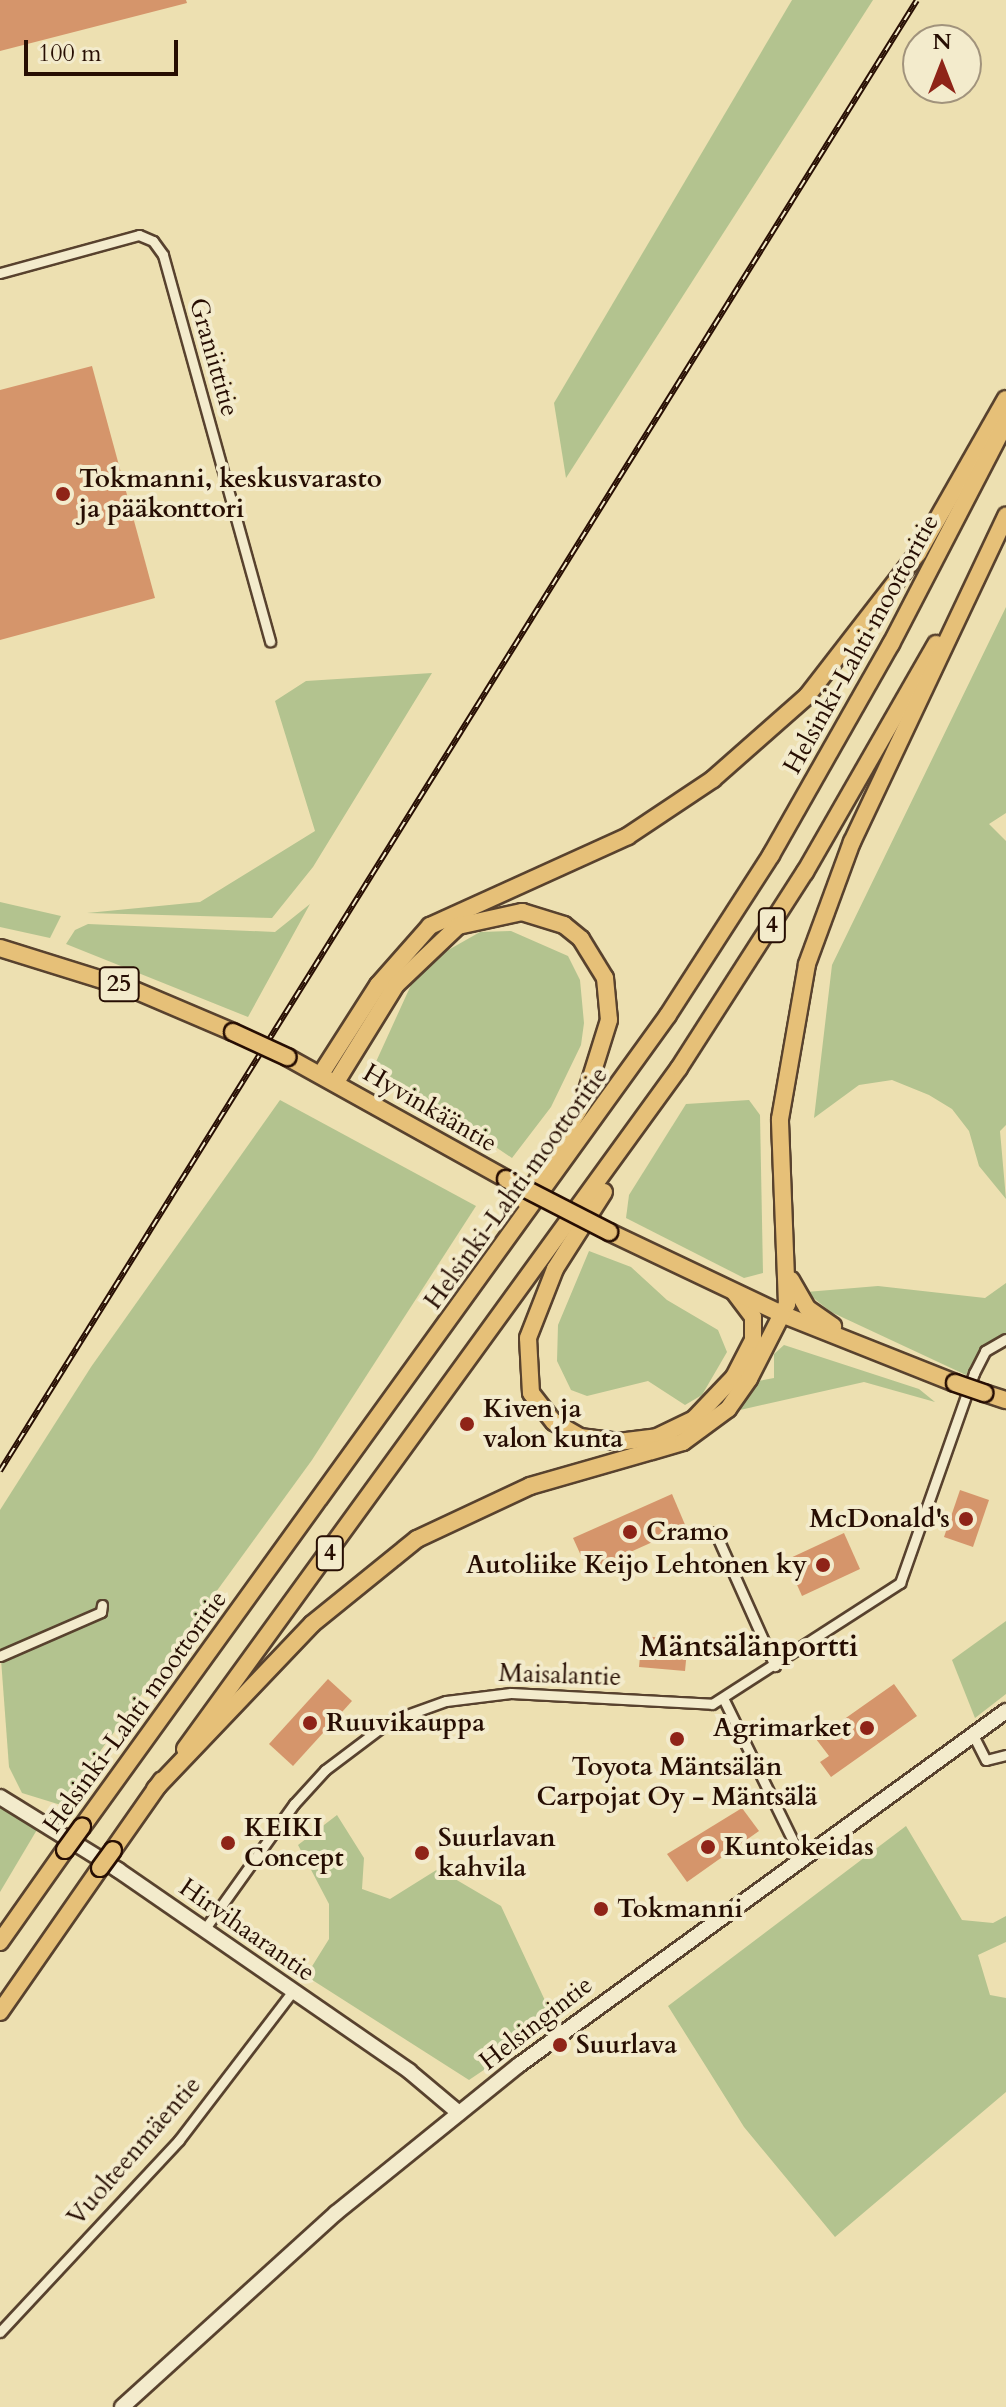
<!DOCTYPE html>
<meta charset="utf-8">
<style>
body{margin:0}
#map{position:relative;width:1006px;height:2407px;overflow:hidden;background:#ede0b1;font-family:Cardo,serif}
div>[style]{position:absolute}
.green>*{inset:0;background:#b3c38f}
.building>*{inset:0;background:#d5956b}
.roads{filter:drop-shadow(2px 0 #58422e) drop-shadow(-2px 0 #58422e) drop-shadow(0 2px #58422e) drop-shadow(0 -2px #58422e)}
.street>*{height:9px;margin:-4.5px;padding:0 4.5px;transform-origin:4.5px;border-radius:4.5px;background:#f3ebcc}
.secondary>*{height:14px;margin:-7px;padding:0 7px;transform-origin:7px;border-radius:7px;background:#f3ebcc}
.highway>*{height:16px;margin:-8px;padding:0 8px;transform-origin:8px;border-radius:8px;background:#e6c078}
.rail>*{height:6px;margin-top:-3px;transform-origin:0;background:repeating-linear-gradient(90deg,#f3ebcc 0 9px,#270e03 0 18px);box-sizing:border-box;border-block:2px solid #270e03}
.bridges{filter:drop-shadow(2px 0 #270e03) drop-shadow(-2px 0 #270e03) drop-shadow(0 2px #270e03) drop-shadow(0 -2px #270e03)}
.highway-bridge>*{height:16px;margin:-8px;padding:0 8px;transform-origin:8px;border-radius:8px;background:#e6c078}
.dots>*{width:22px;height:22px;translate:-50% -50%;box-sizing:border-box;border:4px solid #f3ebcc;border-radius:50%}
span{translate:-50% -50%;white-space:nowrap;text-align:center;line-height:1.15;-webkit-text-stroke:8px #f3ebcc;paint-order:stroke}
.shield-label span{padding:2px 6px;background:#f3ebcc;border:2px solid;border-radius:6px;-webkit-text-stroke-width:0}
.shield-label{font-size:24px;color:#270e03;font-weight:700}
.street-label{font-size:26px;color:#270e03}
.poi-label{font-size:26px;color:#270e03;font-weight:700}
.left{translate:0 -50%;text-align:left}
.right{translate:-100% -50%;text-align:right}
.quarter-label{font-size:30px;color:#270e03;font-weight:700}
.north{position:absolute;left:902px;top:24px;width:80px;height:80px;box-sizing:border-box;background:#f3ebcc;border:2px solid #a1937c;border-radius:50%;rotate:0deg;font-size:22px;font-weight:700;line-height:32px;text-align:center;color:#270e03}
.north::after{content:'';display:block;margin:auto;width:28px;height:36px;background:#8f2418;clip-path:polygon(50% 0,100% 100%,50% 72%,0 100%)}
.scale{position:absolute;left:24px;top:40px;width:154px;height:36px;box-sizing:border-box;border:4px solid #270e03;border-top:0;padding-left:10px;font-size:24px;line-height:28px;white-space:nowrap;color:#270e03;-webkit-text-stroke:6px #f3ebcc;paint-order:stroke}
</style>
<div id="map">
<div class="green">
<i style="clip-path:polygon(792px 0,873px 0,566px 478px,554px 403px)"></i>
<i style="clip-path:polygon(1006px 607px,1006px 813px,989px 824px,1006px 841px,1006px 1125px,1000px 1131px,1006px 1199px,979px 1166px,969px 1131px,952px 1109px,929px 1095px,892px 1080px,859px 1085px,814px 1118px,832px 965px)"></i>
<i style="clip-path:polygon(432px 673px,313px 867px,272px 918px,87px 913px,200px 902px,315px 831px,275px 701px,306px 681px)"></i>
<i style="clip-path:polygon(0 902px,61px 916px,50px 938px,0 927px)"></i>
<i style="clip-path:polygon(310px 904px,248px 1017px,66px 944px,75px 930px,88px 924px,275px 932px)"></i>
<i style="clip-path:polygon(511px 931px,568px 956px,580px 980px,584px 1023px,581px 1045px,551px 1107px,512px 1158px,444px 1112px,387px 1087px,375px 1064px,411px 985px,443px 953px,480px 932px)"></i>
<i style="clip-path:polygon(280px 1100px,476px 1206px,312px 1460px,61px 1805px,22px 1793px,9px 1767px,0 1646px,0 1510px,91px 1367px)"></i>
<i style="clip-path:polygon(749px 1100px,760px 1115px,763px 1273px,744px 1278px,626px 1218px,629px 1195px,686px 1104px)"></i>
<i style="clip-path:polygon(589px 1251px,631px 1267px,667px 1300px,718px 1330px,727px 1352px,702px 1395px,685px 1405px,648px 1381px,587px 1396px,571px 1390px,557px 1361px,558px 1325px)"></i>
<i style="clip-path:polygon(1006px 1283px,1006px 1333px,981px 1347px,966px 1375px,831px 1312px,806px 1292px,878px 1286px,985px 1298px)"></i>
<i style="clip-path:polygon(784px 1345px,919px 1389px,935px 1402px,864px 1382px,740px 1410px,758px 1381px,774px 1378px,774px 1354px)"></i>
<i style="clip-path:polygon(1006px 1621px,1006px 1694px,975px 1718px,952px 1660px)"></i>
<i style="clip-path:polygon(0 1806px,38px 1828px,0 1892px)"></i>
<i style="clip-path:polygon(337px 1815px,364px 1858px,362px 1889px,390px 1899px,438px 1869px,501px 1906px,555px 2022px,469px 2080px,306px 1976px,329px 1939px,329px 1904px,298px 1845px)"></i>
<i style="clip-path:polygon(906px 1826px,962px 1920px,993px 1923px,1006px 1916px,1006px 1942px,978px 1955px,990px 1995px,1006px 1998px,1006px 2092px,835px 2237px,744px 2127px,668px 2006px)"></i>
</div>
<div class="building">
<i style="clip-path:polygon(0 0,186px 0,187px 3px,0 51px)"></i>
<i style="clip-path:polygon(92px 366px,155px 598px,0 640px,0 390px)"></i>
<i style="clip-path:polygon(960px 1490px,989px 1500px,973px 1547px,944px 1537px)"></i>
<i style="clip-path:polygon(672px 1494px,686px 1527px,588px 1571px,573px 1538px)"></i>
<i style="clip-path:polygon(844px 1533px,860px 1569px,802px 1596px,786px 1560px)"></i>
<i style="clip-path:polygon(642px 1636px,688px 1640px,685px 1671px,639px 1667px)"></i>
<i style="clip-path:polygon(328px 1679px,352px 1701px,293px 1766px,269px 1744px)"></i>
<i style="clip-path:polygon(894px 1684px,917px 1716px,831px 1777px,820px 1762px,829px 1756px,816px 1739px)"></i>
<i style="clip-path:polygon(742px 1808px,759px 1831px,687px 1882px,667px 1854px)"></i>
</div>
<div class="roads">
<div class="street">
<i style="left:0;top:273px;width:144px;rotate:-15.3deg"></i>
<i style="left:139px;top:235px;width:15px;rotate:23deg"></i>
<i style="left:153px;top:241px;width:17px;rotate:54deg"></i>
<i style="left:163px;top:255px;width:401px;rotate:74.5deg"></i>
<i style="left:715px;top:1532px;width:147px;rotate:65.9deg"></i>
<i style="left:0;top:1656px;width:110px;rotate:-23.5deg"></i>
<i style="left:101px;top:1612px;width:7px;rotate:-82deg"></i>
<i style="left:724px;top:1700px;width:177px;rotate:63.9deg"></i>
<i style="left:973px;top:1735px;width:28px;rotate:63deg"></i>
<i style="left:986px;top:1760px;width:21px;rotate:-14deg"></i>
<i style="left:204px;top:1930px;width:155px;rotate:-54.5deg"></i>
<i style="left:294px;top:1804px;width:46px;rotate:-47.6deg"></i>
<i style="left:325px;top:1770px;width:81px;rotate:-37deg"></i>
<i style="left:390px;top:1721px;width:59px;rotate:-19.7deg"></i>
<i style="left:446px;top:1701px;width:65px;rotate:-7deg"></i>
<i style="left:511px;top:1693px;width:201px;rotate:3.1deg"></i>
<i style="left:712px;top:1704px;width:224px;rotate:-32.8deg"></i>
<i style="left:900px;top:1583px;width:223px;rotate:-70.6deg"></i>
<i style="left:974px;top:1373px;width:25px;rotate:-63deg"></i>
<i style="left:985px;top:1351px;width:24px;rotate:-30deg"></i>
<i style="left:0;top:2332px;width:262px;rotate:-47deg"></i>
<i style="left:179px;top:2140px;width:188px;rotate:-52.6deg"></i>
</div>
<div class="secondary">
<i style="left:0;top:1797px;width:139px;rotate:31.7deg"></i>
<i style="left:118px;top:1870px;width:354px;rotate:34.6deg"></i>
<i style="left:409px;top:2071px;width:65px;rotate:40deg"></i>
<i style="left:122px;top:2407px;width:289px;rotate:-42.2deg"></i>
<i style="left:336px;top:2213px;width:235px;rotate:-39deg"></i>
<i style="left:519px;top:2065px;width:602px;rotate:-36.01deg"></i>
</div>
<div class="highway">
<i style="left:0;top:948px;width:138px;rotate:17.3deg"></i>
<i style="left:132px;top:989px;width:110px;rotate:23.1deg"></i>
<i style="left:287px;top:1057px;width:251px;rotate:29.1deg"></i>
<i style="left:321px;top:1074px;width:106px;rotate:-57.4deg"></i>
<i style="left:378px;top:985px;width:79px;rotate:-48.6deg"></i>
<i style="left:430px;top:926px;width:217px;rotate:-24.4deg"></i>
<i style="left:628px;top:836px;width:102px;rotate:-33.8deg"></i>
<i style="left:713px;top:779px;width:125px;rotate:-41.4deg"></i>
<i style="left:807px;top:696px;width:181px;rotate:-52.2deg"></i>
<i style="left:918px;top:553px;width:177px;rotate:-60.3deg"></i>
<i style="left:336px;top:1082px;width:114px;rotate:-58.3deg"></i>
<i style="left:396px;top:985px;width:86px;rotate:-43.6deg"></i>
<i style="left:458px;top:926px;width:66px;rotate:-12.3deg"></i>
<i style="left:522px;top:912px;width:44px;rotate:17.2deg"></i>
<i style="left:564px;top:925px;width:22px;rotate:39deg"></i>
<i style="left:581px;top:939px;width:46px;rotate:58.4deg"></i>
<i style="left:605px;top:978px;width:42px;rotate:84.6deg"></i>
<i style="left:609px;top:1020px;width:87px;rotate:107.4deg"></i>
<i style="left:583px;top:1103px;width:114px;rotate:120.6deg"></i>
<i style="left:604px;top:1192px;width:91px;rotate:122.5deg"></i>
<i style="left:555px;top:1269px;width:74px;rotate:111.4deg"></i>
<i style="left:528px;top:1338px;width:55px;rotate:86.9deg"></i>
<i style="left:531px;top:1393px;width:37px;rotate:52deg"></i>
<i style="left:554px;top:1422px;width:30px;rotate:30deg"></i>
<i style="left:580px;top:1437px;width:38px;rotate:7deg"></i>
<i style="left:618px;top:1442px;width:39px;rotate:-7deg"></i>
<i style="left:657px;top:1437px;width:41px;rotate:-25.9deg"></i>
<i style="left:694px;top:1419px;width:58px;rotate:-46.4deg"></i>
<i style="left:734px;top:1377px;width:42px;rotate:-62.8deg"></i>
<i style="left:753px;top:1340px;width:23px;rotate:-90deg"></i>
<i style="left:753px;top:1317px;width:31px;rotate:-127deg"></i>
<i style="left:609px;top:1232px;width:194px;rotate:25.4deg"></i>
<i style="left:784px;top:1315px;width:184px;rotate:21.7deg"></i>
<i style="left:791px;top:1280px;width:32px;rotate:60deg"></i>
<i style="left:807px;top:1308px;width:32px;rotate:35deg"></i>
<i style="left:984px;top:1393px;width:23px;rotate:18deg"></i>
<i style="left:185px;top:1749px;width:841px;rotate:-54.04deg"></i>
<i style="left:679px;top:1068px;width:233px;rotate:-57.3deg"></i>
<i style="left:805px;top:872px;width:263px;rotate:-60.1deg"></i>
<i style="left:155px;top:1789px;width:228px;rotate:-46.4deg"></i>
<i style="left:312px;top:1624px;width:135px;rotate:-39deg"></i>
<i style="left:417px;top:1539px;width:125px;rotate:-25.1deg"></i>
<i style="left:530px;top:1486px;width:159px;rotate:-16deg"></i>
<i style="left:683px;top:1442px;width:56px;rotate:-36.3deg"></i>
<i style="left:728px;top:1409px;width:37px;rotate:-55deg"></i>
<i style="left:749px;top:1379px;width:84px;rotate:-63.1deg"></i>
<i style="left:787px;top:1304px;width:185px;rotate:-92.2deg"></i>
<i style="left:780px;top:1119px;width:157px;rotate:-80.1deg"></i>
<i style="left:807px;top:964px;width:130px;rotate:-69.8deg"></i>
<i style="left:852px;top:842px;width:361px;rotate:-64.7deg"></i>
<i style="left:82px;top:1827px;width:1001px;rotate:-54.18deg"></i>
<i style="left:668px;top:1015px;width:190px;rotate:-57.2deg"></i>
<i style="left:771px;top:855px;width:243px;rotate:-60.4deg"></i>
<i style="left:891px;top:644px;width:250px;rotate:-62.6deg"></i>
<i style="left:113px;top:1850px;width:85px;rotate:-55deg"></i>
<i style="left:0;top:1942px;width:113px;rotate:-54.8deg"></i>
<i style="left:0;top:2012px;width:175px;rotate:-55.2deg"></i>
</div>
</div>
<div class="rail">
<i style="left:0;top:1471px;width:1733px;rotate:-58.06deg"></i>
</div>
<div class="bridges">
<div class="highway-bridge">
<i style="left:233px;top:1032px;width:60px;rotate:24.8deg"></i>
<i style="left:506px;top:1179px;width:116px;rotate:27.2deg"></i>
<i style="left:955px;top:1383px;width:31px;rotate:19deg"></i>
<i style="left:65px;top:1850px;width:29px;rotate:-54deg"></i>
<i style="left:100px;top:1868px;width:22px;rotate:-54deg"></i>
</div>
</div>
<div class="dots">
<i style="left:63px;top:494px;background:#8f2418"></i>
<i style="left:467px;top:1424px;background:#8f2418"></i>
<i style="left:966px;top:1519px;background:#8f2418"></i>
<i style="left:630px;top:1532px;background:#8f2418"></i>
<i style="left:823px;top:1565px;background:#8f2418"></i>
<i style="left:310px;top:1723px;background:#8f2418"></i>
<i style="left:867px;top:1728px;background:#8f2418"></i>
<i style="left:677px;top:1739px;background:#8f2418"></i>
<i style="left:228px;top:1843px;background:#8f2418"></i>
<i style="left:708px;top:1847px;background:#8f2418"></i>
<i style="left:422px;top:1853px;background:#8f2418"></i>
<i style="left:601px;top:1909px;background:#8f2418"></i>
<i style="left:560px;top:2045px;background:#8f2418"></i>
</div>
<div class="shield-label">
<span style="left:772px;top:925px">4</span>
<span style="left:119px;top:984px">25</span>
<span style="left:330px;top:1553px">4</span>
</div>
<div class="street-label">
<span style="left:214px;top:357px;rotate:74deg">Graniittitie</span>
<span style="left:861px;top:644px;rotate:-61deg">Helsinki-Lahti moottoritie</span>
<span style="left:430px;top:1108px;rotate:30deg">Hyvinkääntie</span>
<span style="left:516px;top:1188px;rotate:-54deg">Helsinki-Lahti moottoritie</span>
<span style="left:560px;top:1675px;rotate:2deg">Maisalantie</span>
<span style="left:135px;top:1712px;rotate:-54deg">Helsinki-Lahti moottoritie</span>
<span style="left:247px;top:1930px;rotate:35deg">Hirvihaarantie</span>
<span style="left:536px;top:2023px;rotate:-38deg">Helsingintie</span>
<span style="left:134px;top:2151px;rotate:-49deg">Vuolteenmäentie</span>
</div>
<div class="poi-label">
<span class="left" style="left:79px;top:494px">Tokmanni, keskusvarasto<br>ja pääkonttori</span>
<span class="left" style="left:483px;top:1424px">Kiven ja<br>valon kunta</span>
<span class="right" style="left:950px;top:1519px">McDonald's</span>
<span class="left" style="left:646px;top:1532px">Cramo</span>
<span class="right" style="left:807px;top:1565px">Autoliike Keijo Lehtonen ky</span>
<span class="left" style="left:326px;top:1723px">Ruuvikauppa</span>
<span class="right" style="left:851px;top:1728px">Agrimarket</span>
<span style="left:677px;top:1782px">Toyota Mäntsälän<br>Carpojat Oy - Mäntsälä</span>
<span class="left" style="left:244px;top:1843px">KEIKI<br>Concept</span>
<span class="left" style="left:438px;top:1853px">Suurlavan<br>kahvila</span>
<span class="left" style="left:724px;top:1847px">Kuntokeidas</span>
<span class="left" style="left:617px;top:1909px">Tokmanni</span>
<span class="left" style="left:576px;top:2045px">Suurlava</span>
</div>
<div class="quarter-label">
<span style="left:749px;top:1647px">Mäntsälänportti</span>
</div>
<div class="north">N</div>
<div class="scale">100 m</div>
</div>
